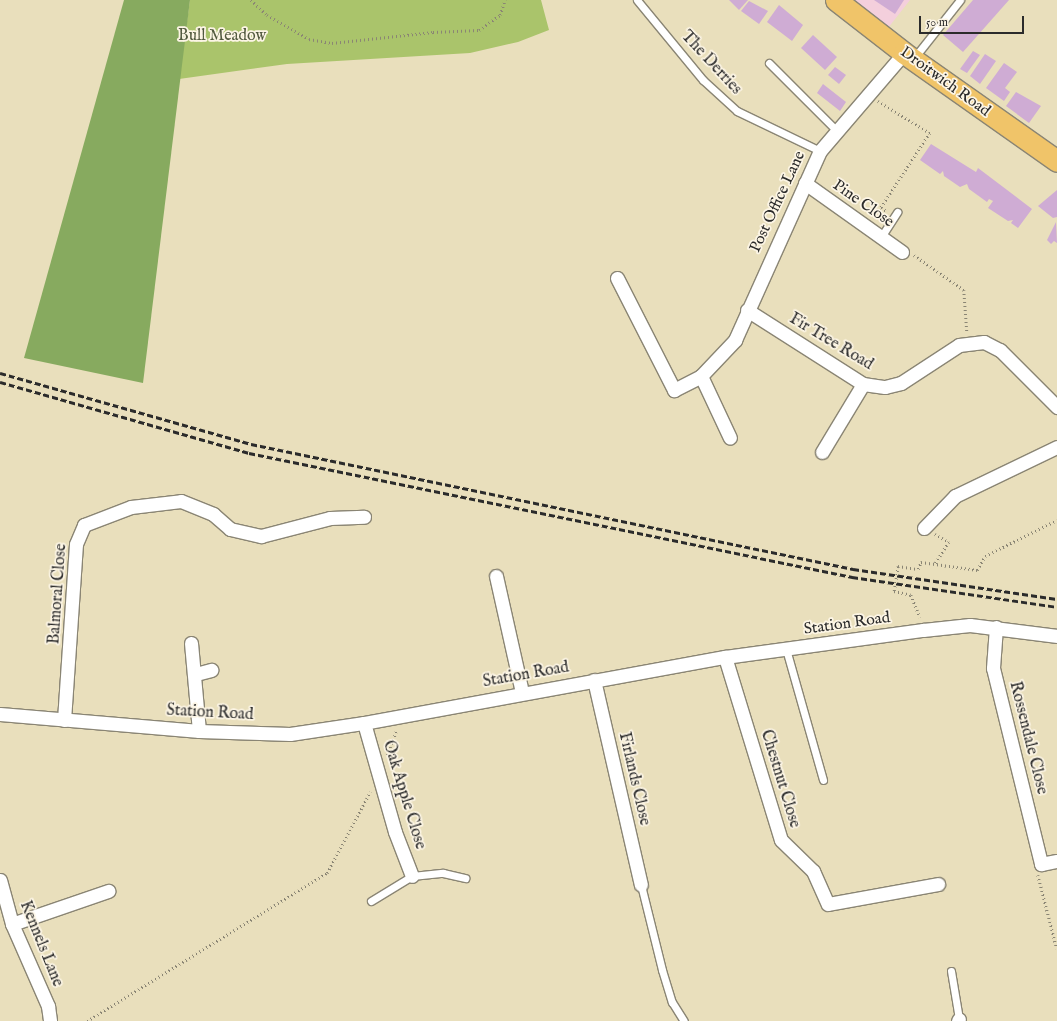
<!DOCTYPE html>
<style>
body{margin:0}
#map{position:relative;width:1057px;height:1021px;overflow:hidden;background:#e9dfbc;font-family:"IM FELL English",serif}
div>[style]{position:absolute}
.built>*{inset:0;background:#f4cfdc}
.green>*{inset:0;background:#aac46b}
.forest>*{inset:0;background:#87aa5f}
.building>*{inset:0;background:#cfacd4}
.path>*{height:2.5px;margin-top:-1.25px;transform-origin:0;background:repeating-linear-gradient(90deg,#8a8574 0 1px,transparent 0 4px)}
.roads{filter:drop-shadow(1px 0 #8a8574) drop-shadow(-1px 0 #8a8574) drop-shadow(0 1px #8a8574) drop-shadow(0 -1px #8a8574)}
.service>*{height:7px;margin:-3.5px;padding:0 3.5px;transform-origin:3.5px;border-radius:3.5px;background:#fff}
.minor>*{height:13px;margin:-6.5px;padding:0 6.5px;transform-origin:6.5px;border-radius:6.5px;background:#fff}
.primary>*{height:21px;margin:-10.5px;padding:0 10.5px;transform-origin:10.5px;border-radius:10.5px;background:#f0c469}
.rail>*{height:3px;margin-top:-1.5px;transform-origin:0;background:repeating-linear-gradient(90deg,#2b2b2b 0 6px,transparent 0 9px)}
.path-bridge>*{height:2.5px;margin-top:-1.25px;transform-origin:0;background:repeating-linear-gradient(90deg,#8a8574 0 1px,transparent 0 4px)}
span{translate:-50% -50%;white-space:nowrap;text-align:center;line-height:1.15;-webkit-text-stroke:3.5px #fcf5e5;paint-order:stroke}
.park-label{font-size:16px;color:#51593e}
.street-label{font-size:16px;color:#2b2b2b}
.scale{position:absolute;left:919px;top:16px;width:105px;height:18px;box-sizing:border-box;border:2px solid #2b2b2b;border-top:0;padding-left:5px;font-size:12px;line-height:14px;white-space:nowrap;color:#2b2b2b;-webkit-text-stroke:3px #fcf5e5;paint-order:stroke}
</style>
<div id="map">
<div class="built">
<i style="clip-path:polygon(850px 0,910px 0,888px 28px)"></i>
</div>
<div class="green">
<i style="clip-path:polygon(190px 0,541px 0,549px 30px,518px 42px,470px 53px,287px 64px,179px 79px)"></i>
</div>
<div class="forest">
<i style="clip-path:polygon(124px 0,190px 0,143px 383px,24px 358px)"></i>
</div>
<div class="building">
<i style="clip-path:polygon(729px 0,748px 0,739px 10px)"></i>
<i style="clip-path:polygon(874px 0,904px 0,895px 14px)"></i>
<i style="clip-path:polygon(973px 0,1009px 0,963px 52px,943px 35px)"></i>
<i style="clip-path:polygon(749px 1px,768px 11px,759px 24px,741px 11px)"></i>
<i style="clip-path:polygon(779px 5px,803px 25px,792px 41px,767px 22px)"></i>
<i style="clip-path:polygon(813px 35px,837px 57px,825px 70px,801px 48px)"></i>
<i style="clip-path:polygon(973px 51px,980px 55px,967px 73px,960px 69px)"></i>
<i style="clip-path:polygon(985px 54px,996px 61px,980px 84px,970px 76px)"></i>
<i style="clip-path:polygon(1004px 63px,1017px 72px,1005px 88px,1010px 92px,1004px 101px,986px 88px)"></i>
<i style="clip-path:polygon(835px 67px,846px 75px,839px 84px,828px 75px)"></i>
<i style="clip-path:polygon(823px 84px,846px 102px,840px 111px,817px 93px)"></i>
<i style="clip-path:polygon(1016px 92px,1041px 106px,1029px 123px,1006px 106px)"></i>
<i style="clip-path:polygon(931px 144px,976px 172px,978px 168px,1032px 209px,1018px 228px,1011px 223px,1013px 220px,1008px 221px,988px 208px,993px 201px,989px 199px,987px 202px,969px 189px,967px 184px,960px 187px,944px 176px,943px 171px,940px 174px,920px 160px)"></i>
<i style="clip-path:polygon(1057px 190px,1057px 217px,1053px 218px,1038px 206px)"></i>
<i style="clip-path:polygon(1056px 222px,1057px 243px,1054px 241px,1051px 244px,1047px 240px)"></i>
</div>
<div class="path">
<i style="left:251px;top:0;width:22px;rotate:43deg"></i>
<i style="left:267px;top:15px;width:48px;rotate:29.7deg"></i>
<i style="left:309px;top:39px;width:23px;rotate:10deg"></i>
<i style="left:332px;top:43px;width:102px;rotate:-6.2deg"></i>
<i style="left:433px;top:32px;width:46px;rotate:-2.5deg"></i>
<i style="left:479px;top:30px;width:26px;rotate:-36deg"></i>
<i style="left:500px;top:15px;width:16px;rotate:-72deg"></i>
<i style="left:878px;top:101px;width:61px;rotate:31.6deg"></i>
<i style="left:930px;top:133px;width:90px;rotate:123.2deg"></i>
<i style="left:881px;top:208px;width:7px;rotate:27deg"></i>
<i style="left:914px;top:255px;width:61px;rotate:35deg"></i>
<i style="left:964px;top:290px;width:42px;rotate:85.9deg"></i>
<i style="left:935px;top:534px;width:16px;rotate:30deg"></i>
<i style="left:949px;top:542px;width:26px;rotate:122deg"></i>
<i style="left:898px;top:566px;width:20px;rotate:9deg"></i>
<i style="left:918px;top:569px;width:8px;rotate:-67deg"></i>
<i style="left:921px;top:562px;width:57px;rotate:8.1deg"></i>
<i style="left:977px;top:570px;width:16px;rotate:-60deg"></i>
<i style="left:985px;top:556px;width:80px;rotate:-26.6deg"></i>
<i style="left:894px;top:591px;width:17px;rotate:13deg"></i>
<i style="left:911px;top:595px;width:24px;rotate:68deg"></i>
<i style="left:387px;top:755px;width:26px;rotate:-69deg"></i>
<i style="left:1038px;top:875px;width:76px;rotate:75.6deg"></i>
<i style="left:87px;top:1021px;width:282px;rotate:-31.7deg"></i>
<i style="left:327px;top:873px;width:92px;rotate:-62deg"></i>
</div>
<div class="roads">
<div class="service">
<i style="left:637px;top:0;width:104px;rotate:50.5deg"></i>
<i style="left:703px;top:80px;width:46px;rotate:42.4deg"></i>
<i style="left:737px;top:111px;width:92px;rotate:25.7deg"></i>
<i style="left:914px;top:58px;width:74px;rotate:-51.6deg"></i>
<i style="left:769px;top:63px;width:96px;rotate:45deg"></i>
<i style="left:881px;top:237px;width:30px;rotate:-57deg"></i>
<i style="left:786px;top:649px;width:136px;rotate:74.2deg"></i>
<i style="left:641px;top:885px;width:88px;rotate:76.1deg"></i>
<i style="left:662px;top:970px;width:34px;rotate:73deg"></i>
<i style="left:672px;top:1002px;width:22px;rotate:58deg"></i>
<i style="left:371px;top:901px;width:48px;rotate:-31.4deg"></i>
<i style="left:412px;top:876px;width:31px;rotate:-6deg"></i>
<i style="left:443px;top:873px;width:23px;rotate:13deg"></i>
<i style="left:951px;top:971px;width:49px;rotate:80.5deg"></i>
</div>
<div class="minor">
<i style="left:805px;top:183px;width:119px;rotate:35.4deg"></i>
<i style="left:617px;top:278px;width:126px;rotate:63deg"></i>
<i style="left:674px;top:390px;width:30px;rotate:-27deg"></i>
<i style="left:701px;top:376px;width:68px;rotate:64.9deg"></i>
<i style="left:747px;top:310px;width:138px;rotate:32.5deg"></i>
<i style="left:863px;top:384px;width:22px;rotate:8deg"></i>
<i style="left:885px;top:387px;width:16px;rotate:-14deg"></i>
<i style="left:901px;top:383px;width:69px;rotate:-33.2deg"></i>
<i style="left:959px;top:345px;width:25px;rotate:-7deg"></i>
<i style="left:984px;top:342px;width:18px;rotate:27deg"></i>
<i style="left:1000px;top:350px;width:81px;rotate:45deg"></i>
<i style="left:701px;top:376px;width:50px;rotate:-46.6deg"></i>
<i style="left:735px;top:340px;width:207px;rotate:-65.8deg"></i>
<i style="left:820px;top:151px;width:129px;rotate:-49.4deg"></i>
<i style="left:822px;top:452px;width:79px;rotate:-58.9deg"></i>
<i style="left:924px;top:528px;width:45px;rotate:-45.9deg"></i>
<i style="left:955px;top:496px;width:113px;rotate:-25.7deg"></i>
<i style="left:496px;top:576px;width:119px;rotate:77.4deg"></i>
<i style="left:996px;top:627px;width:41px;rotate:94.2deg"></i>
<i style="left:993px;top:668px;width:202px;rotate:76.2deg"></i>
<i style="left:1041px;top:864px;width:16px;rotate:-11deg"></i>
<i style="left:191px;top:643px;width:88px;rotate:84.8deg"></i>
<i style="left:725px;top:657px;width:191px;rotate:73deg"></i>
<i style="left:781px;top:840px;width:45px;rotate:44.1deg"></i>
<i style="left:813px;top:871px;width:36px;rotate:66deg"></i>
<i style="left:828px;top:904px;width:112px;rotate:-10.3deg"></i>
<i style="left:196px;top:674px;width:16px;rotate:-15deg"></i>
<i style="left:594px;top:680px;width:210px;rotate:77.1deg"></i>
<i style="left:0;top:714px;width:200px;rotate:4.9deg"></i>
<i style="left:199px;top:731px;width:91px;rotate:1.9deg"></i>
<i style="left:290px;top:734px;width:75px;rotate:-8.5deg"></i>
<i style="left:364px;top:723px;width:367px;rotate:-10.4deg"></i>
<i style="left:725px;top:657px;width:200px;rotate:-7.8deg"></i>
<i style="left:923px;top:630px;width:47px;rotate:-6.1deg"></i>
<i style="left:970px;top:625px;width:88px;rotate:7.2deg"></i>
<i style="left:64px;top:720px;width:176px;rotate:-86.1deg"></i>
<i style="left:76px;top:544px;width:21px;rotate:-67deg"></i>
<i style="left:84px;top:525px;width:50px;rotate:-21deg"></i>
<i style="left:131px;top:507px;width:50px;rotate:-6.8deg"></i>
<i style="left:181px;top:501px;width:35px;rotate:22deg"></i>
<i style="left:213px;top:514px;width:23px;rotate:41deg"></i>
<i style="left:230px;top:529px;width:32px;rotate:13deg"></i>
<i style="left:261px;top:536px;width:71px;rotate:-14.6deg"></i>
<i style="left:330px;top:518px;width:34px;rotate:-2deg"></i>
<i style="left:364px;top:723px;width:113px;rotate:74.1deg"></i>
<i style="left:395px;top:832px;width:47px;rotate:68.9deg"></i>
<i style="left:0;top:880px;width:46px;rotate:74.7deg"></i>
<i style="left:12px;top:924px;width:90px;rotate:66.3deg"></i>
<i style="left:48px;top:1006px;width:15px;rotate:82deg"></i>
<i style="left:12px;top:924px;width:102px;rotate:-19deg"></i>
<i style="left:958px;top:1021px;width:2px;rotate:-63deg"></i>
</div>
<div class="primary">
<i style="left:836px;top:0;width:86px;rotate:37.9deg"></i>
<i style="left:904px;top:53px;width:187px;rotate:35.2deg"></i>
</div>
</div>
<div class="rail">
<i style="left:0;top:373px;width:261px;rotate:15.8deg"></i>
<i style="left:251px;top:444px;width:615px;rotate:11.73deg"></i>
<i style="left:853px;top:569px;width:206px;rotate:8.4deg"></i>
<i style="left:0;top:382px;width:259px;rotate:15.9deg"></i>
<i style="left:249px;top:453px;width:616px;rotate:11.62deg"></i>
<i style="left:852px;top:577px;width:207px;rotate:8.3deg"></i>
</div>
<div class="path-bridge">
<i style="left:894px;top:591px;width:25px;rotate:-81deg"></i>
</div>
<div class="park-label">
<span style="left:222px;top:36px">Bull Meadow</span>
</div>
<div class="street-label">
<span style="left:711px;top:63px;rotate:47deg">The Derries</span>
<span style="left:945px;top:82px;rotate:36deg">Droitwich Road</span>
<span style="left:778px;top:202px;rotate:-65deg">Post Office Lane</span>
<span style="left:863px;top:204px;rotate:35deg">Pine Close</span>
<span style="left:831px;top:342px;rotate:31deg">Fir Tree Road</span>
<span style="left:58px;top:594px;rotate:-86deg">Balmoral Close</span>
<span style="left:847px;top:624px;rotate:-8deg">Station Road</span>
<span style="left:526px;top:675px;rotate:-10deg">Station Road</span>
<span style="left:210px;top:713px;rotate:3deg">Station Road</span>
<span style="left:1028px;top:738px;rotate:76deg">Rossendale Close</span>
<span style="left:634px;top:779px;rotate:77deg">Firlands Close</span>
<span style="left:780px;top:779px;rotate:73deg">Chestnut Close</span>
<span style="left:404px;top:795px;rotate:73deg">Oak Apple Close</span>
<span style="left:41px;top:944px;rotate:68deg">Kennels Lane</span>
</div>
<div class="scale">50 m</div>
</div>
